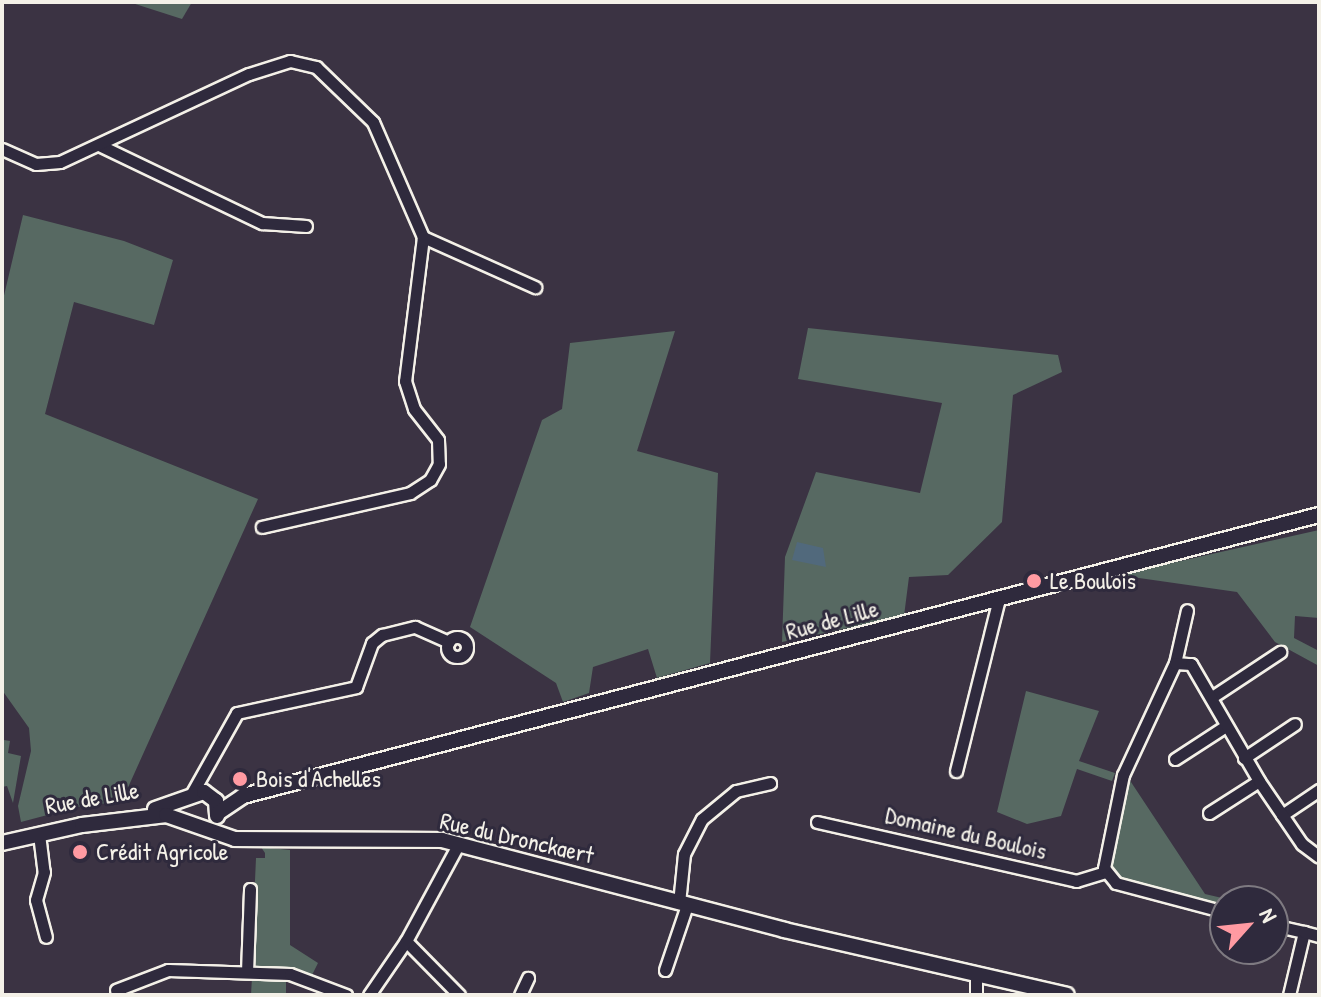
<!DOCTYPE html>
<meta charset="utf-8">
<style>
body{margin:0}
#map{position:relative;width:1321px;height:997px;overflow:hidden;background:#3b3343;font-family:"Patrick Hand",sans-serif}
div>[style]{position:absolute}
.green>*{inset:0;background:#576962}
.water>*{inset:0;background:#51697c}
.roads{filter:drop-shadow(2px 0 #f4f1e8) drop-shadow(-2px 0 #f4f1e8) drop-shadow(0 2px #f4f1e8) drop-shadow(0 -2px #f4f1e8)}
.minor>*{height:11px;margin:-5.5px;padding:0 5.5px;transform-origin:5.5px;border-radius:5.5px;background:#2f2a3d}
.minor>.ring{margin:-5.5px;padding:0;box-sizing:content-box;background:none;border:11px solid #2f2a3d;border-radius:50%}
.major>*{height:14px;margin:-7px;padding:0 7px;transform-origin:7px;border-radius:7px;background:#2f2a3d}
.dots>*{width:22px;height:22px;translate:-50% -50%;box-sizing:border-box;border:4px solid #2f2a3d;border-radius:50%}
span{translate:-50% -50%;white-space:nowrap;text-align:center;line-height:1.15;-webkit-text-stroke:6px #2f2a3d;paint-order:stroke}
.poi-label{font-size:24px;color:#f4f1e8}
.left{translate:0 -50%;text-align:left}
.street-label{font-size:24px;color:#f4f1e8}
.frame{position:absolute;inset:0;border:4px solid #f4f1e8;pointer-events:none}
.north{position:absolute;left:1209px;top:885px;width:80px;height:80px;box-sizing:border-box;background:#2f2a3d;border:2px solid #7e7a81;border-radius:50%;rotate:63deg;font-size:22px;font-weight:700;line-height:32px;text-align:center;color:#f4f1e8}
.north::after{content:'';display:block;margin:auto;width:28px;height:36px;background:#ff9aa2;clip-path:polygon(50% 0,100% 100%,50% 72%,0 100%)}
</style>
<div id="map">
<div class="green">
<i style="clip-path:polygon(129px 2px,192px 2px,182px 19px)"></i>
<i style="clip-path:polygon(23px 215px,124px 241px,173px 260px,154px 325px,74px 302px,45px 414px,258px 499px,121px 803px,89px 804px,21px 822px,18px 806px,31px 751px,29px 728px,2px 690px,2px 304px)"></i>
<i style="clip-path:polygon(808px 328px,1058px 355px,1062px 372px,1013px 395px,1002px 522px,948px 575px,909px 577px,904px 616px,782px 642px,785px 557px,816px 472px,920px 493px,942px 403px,798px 379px)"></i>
<i style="clip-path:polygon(675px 331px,637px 451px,718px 473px,710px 663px,657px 678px,648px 649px,593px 667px,589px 693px,563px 702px,556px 683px,470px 627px,542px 420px,562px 409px,570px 343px)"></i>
<i style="clip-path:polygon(1319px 530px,1319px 618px,1295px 616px,1294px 638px,1319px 651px,1319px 666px,1275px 642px,1237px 592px,1118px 575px)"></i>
<i style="clip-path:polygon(1026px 691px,1099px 711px,1079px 761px,1115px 773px,1112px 781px,1077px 769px,1061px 816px,1027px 824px,997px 812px)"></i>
<i style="clip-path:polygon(4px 740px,10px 741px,8px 753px,21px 756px,13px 803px,7px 786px,2px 787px)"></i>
<i style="clip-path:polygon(1127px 776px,1205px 894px,1235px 901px,1225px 901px,1225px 908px,1116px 879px,1107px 861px)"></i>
<i style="clip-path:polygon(261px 847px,290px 850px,290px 945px,318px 963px,312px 975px,251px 969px,256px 858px,265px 858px,265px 853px)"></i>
<i style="clip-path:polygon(252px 977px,286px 977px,286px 995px,251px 995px)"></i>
</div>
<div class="water">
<i style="clip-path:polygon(797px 542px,823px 548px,826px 567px,792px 560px)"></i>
</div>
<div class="roads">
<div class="minor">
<i style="left:99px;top:145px;width:181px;rotate:25.6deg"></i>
<i style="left:262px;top:223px;width:44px;rotate:3.9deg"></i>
<i style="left:2px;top:149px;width:37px;rotate:24deg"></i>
<i style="left:36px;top:164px;width:24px;rotate:-5deg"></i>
<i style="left:60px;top:162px;width:208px;rotate:-25deg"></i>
<i style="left:249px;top:74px;width:43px;rotate:-17.6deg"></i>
<i style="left:290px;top:61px;width:27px;rotate:13deg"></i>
<i style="left:316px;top:67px;width:79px;rotate:44deg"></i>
<i style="left:373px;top:122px;width:125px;rotate:66.5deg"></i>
<i style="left:423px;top:237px;width:145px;rotate:97.1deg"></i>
<i style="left:405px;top:381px;width:29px;rotate:72deg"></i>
<i style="left:414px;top:409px;width:39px;rotate:52deg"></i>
<i style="left:438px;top:440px;width:24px;rotate:88deg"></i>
<i style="left:439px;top:464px;width:18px;rotate:119deg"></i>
<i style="left:430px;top:480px;width:24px;rotate:147deg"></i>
<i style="left:410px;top:493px;width:152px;rotate:167.1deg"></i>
<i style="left:423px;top:237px;width:123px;rotate:24.1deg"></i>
<i class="ring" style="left:447px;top:637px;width:9px;height:9px"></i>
<i style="left:1175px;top:663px;width:54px;rotate:-77.2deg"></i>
<i style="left:1212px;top:697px;width:82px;rotate:-33.5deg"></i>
<i style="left:1244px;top:758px;width:61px;rotate:-33.7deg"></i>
<i style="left:1175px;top:759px;width:59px;rotate:-33.1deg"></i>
<i style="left:956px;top:771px;width:177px;rotate:-76deg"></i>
<i style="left:191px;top:795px;width:94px;rotate:-60.7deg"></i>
<i style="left:237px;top:713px;width:122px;rotate:-12.3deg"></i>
<i style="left:356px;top:687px;width:47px;rotate:-70deg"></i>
<i style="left:372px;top:643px;width:13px;rotate:-39deg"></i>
<i style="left:382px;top:635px;width:34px;rotate:-14deg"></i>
<i style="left:415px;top:627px;width:37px;rotate:24deg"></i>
<i style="left:1209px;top:813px;width:59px;rotate:-32.6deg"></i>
<i style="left:1282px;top:815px;width:45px;rotate:-34deg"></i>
<i style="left:817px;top:822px;width:266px;rotate:12.8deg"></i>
<i style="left:1076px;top:881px;width:30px;rotate:-17deg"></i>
<i style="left:39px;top:834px;width:38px;rotate:83deg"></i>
<i style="left:44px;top:872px;width:29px;rotate:106deg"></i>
<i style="left:36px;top:900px;width:38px;rotate:75deg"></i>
<i style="left:679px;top:903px;width:49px;rotate:-84.2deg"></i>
<i style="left:684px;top:854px;width:39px;rotate:-63deg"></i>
<i style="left:702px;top:819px;width:44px;rotate:-39.5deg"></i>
<i style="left:736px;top:791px;width:35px;rotate:-13deg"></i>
<i style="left:1225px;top:912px;width:113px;rotate:-165.1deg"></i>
<i style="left:1116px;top:883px;width:19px;rotate:-129deg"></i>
<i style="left:1104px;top:868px;width:95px;rotate:-78.5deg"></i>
<i style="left:1123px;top:775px;width:123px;rotate:-65.1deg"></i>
<i style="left:1175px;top:663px;width:16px;rotate:4deg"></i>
<i style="left:1191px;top:664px;width:135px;rotate:59.8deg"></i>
<i style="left:1259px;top:781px;width:76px;rotate:55.7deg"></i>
<i style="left:1302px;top:844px;width:21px;rotate:37deg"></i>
<i style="left:1273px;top:925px;width:32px;rotate:13deg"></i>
<i style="left:406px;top:941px;width:76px;rotate:45.5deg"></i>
<i style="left:665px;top:970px;width:69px;rotate:-71.3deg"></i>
<i style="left:247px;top:972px;width:83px;rotate:-87.9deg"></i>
<i style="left:976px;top:974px;width:21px;rotate:90deg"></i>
<i style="left:116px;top:990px;width:56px;rotate:-21deg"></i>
<i style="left:168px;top:970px;width:122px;rotate:1.9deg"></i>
<i style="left:290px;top:974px;width:60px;rotate:20.6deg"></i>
<i style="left:369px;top:995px;width:65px;rotate:-55.6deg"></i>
<i style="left:406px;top:941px;width:111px;rotate:-61.6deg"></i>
<i style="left:520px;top:995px;width:19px;rotate:-65deg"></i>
<i style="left:1289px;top:995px;width:65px;rotate:-76.6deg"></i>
<i style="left:1304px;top:932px;width:16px;rotate:15deg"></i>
</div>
<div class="major">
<i style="left:155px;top:809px;width:52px;rotate:-19.1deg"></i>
<i style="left:204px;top:792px;width:15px;rotate:37deg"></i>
<i style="left:216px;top:801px;width:15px;rotate:86deg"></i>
<i style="left:218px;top:813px;width:30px;rotate:-34deg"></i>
<i style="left:243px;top:796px;width:1112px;rotate:-14.64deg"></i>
<i style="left:2px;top:843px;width:82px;rotate:-12.7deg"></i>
<i style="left:82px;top:825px;width:85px;rotate:-6.8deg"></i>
<i style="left:166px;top:815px;width:73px;rotate:19.2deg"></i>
<i style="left:235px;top:839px;width:207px;rotate:0.3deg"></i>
<i style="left:442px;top:840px;width:354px;rotate:14.7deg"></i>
<i style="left:784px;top:930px;width:290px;rotate:12.9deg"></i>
</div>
</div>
<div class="dots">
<i style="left:1034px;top:581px;background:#ff9aa2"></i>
<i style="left:240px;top:779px;background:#ff9aa2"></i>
<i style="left:80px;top:852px;background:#ff9aa2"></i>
</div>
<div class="poi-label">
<span class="left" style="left:1050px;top:581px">Le Boulois</span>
<span class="left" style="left:256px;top:779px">Bois d'Achelles</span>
<span class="left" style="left:96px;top:852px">Crédit Agricole</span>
</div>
<div class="street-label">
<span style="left:832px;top:620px;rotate:-15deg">Rue de Lille</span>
<span style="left:92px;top:798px;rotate:-10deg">Rue de Lille</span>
<span style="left:966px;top:833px;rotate:13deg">Domaine du Boulois</span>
<span style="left:517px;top:838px;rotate:13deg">Rue du Dronckaert</span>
</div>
<div class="frame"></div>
<div class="north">N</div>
</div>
